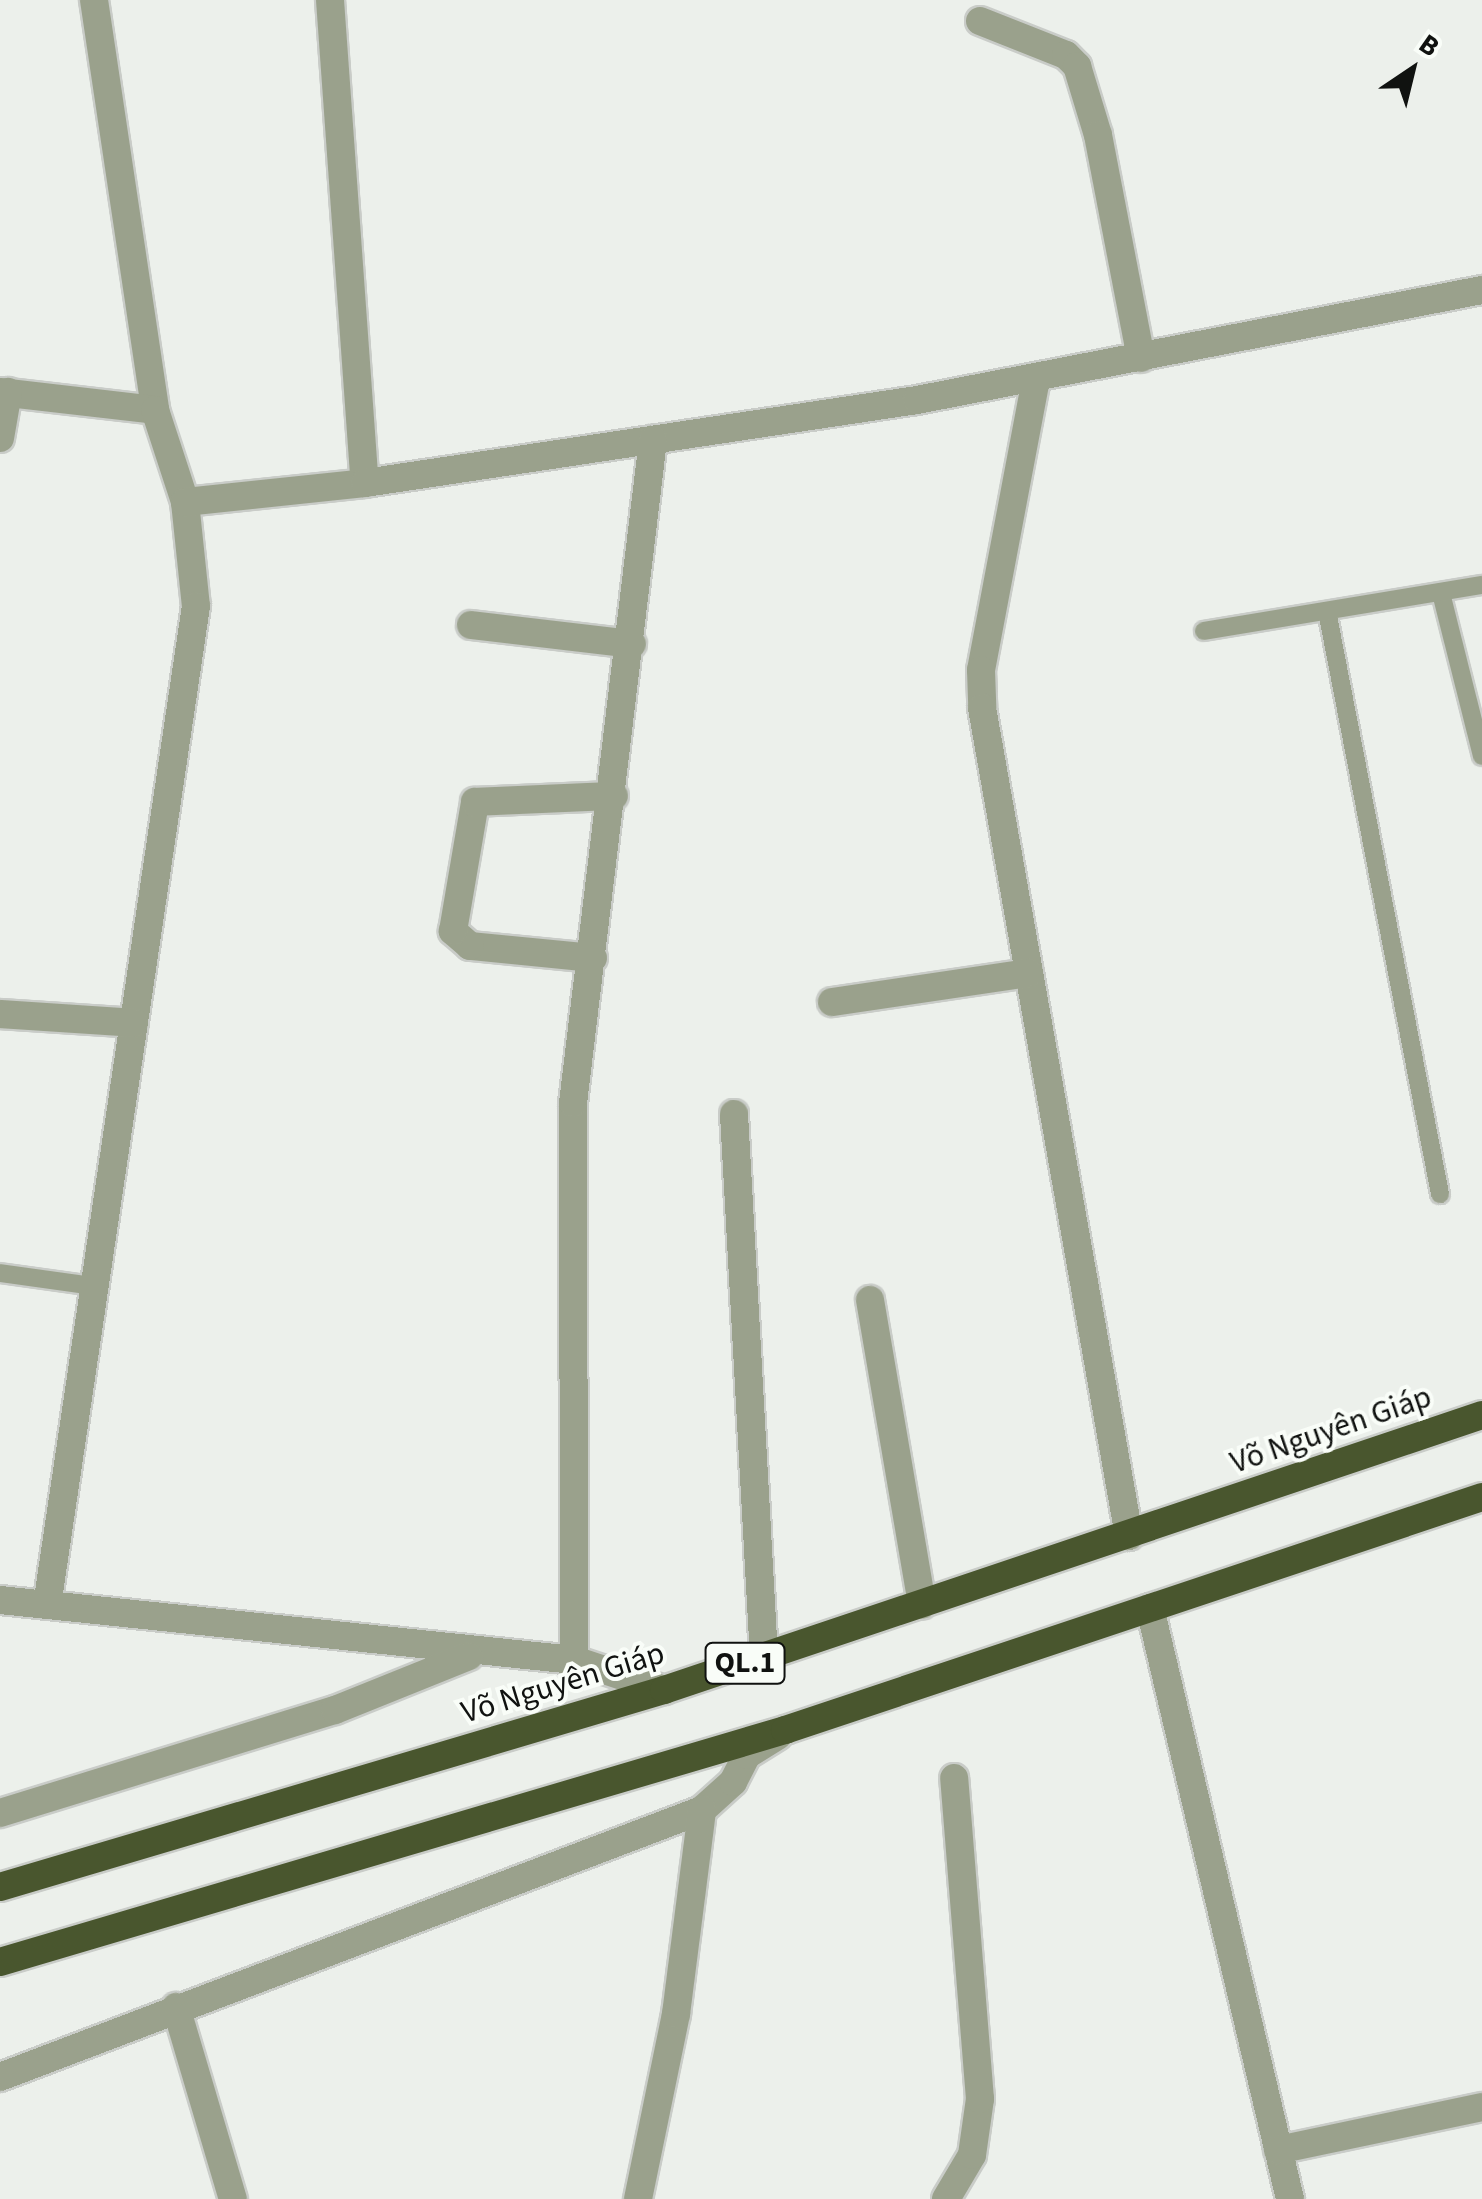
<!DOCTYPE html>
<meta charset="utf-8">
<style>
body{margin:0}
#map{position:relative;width:1482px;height:2199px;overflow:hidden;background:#ecf0eb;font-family:"Source Sans 3",sans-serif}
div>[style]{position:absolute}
.roads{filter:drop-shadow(2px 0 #c9ccc8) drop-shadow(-2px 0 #c9ccc8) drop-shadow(0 2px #c9ccc8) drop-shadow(0 -2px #c9ccc8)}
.service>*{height:18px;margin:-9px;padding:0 9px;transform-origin:9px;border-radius:9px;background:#9aa18c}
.minor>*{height:28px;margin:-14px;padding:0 14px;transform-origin:14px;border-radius:14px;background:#9aa18c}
.trunk>*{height:28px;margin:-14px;padding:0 14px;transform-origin:14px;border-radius:14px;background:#49562e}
span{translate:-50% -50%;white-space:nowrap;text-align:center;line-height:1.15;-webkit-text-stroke:8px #f9fdf8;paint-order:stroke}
.shield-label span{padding:2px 8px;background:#f9fdf8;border:2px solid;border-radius:8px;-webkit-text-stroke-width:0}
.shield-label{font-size:30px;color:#101210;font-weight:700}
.street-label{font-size:32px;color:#101210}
.north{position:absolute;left:1362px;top:20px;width:100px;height:100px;-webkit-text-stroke:8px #f9fdf8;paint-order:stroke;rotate:35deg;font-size:28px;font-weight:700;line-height:40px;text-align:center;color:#101210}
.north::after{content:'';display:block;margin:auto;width:35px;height:45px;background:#101210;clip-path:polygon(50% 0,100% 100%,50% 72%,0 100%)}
</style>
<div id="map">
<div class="roads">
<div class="service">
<i style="left:1441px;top:593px;width:168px;rotate:75.9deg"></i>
<i style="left:1327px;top:611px;width:594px;rotate:79.03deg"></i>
<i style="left:1204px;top:631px;width:282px;rotate:-9.4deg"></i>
<i style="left:0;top:1273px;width:95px;rotate:7.9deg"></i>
</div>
<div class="minor">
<i style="left:94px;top:0;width:415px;rotate:81.5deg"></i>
<i style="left:330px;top:0;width:484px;rotate:85.9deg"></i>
<i style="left:980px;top:21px;width:92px;rotate:21.6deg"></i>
<i style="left:1066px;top:55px;width:16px;rotate:45deg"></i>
<i style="left:1077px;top:66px;width:72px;rotate:73.1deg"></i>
<i style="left:1098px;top:135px;width:227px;rotate:79.1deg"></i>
<i style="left:1036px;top:379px;width:296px;rotate:100.7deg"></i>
<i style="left:981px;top:670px;width:38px;rotate:88deg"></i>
<i style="left:982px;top:708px;width:841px;rotate:79.93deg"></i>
<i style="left:0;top:392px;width:156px;rotate:6.6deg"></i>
<i style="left:155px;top:410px;width:97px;rotate:71.9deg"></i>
<i style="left:185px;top:502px;width:105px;rotate:84deg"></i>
<i style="left:196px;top:606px;width:1010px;rotate:98.48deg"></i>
<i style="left:0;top:438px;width:47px;rotate:-80.1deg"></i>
<i style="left:185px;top:502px;width:181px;rotate:-6deg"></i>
<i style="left:365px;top:483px;width:558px;rotate:-8.55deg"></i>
<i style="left:917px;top:400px;width:576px;rotate:-11.02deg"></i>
<i style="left:471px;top:625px;width:162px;rotate:6.7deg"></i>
<i style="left:593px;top:958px;width:124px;rotate:-174.4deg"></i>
<i style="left:470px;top:946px;width:23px;rotate:-139deg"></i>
<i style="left:453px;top:931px;width:131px;rotate:-80.3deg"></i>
<i style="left:475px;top:802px;width:139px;rotate:-2.5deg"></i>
<i style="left:832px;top:1002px;width:199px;rotate:-8.4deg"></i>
<i style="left:0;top:1014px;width:134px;rotate:3.8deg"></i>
<i style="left:734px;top:1114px;width:544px;rotate:86.84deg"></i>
<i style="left:870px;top:1300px;width:309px;rotate:80.3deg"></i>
<i style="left:0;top:1600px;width:577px;rotate:5.97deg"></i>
<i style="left:574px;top:1660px;width:95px;rotate:18.4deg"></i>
<i style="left:1150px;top:1608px;width:607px;rotate:76.67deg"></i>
<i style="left:574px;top:1660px;width:557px;rotate:-90.1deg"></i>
<i style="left:573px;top:1103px;width:668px;rotate:-83.12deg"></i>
<i style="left:0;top:1813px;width:350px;rotate:-17.1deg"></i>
<i style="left:335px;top:1710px;width:144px;rotate:-21.9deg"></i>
<i style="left:176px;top:2007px;width:200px;rotate:73.5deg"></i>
<i style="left:0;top:2077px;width:751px;rotate:-20.82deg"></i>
<i style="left:702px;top:1810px;width:42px;rotate:-42.1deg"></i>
<i style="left:733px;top:1782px;width:30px;rotate:-63deg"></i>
<i style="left:747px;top:1755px;width:36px;rotate:-32deg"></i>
<i style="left:1278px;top:2150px;width:208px;rotate:-11.9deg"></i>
<i style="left:638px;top:2199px;width:189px;rotate:-78.4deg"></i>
<i style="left:676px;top:2014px;width:206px;rotate:-82.7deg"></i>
<i style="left:946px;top:2199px;width:51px;rotate:-59.4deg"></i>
<i style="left:972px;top:2155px;width:57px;rotate:-81.9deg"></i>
<i style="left:980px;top:2099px;width:322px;rotate:-94.6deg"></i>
</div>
<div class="trunk">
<i style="left:0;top:1887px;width:693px;rotate:-16.52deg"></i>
<i style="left:664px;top:1690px;width:863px;rotate:-18.58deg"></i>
<i style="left:0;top:1962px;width:819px;rotate:-16.46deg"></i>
<i style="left:785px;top:1730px;width:735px;rotate:-18.48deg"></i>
</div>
</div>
<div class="shield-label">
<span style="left:745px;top:1663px">QL.1</span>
</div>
<div class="street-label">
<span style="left:1331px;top:1430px;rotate:-19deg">Võ Nguyên Giáp</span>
<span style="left:563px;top:1683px;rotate:-17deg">Võ Nguyên Giáp</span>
</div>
<div class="north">B</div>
</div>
